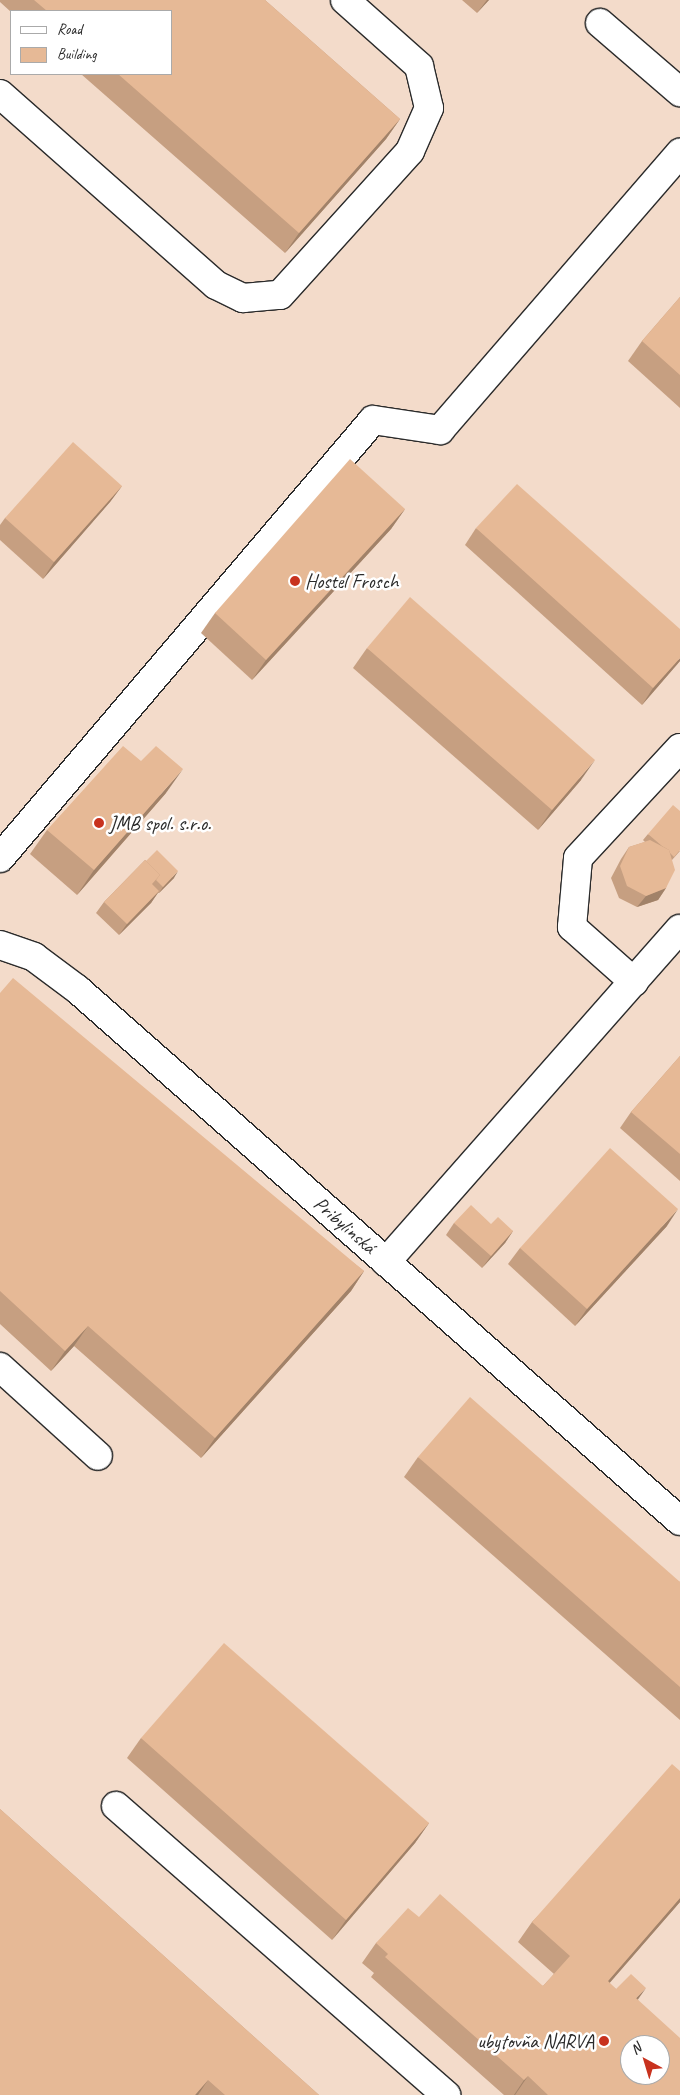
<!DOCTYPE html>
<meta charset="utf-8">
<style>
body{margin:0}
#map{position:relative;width:680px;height:2095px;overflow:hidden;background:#f8eae0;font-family:Caveat,sans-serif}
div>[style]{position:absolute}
.built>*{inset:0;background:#f3dbca}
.roads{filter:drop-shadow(1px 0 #2b2b2b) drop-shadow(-1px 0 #2b2b2b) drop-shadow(0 1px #2b2b2b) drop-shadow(0 -1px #2b2b2b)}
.minor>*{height:28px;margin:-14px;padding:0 14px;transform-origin:14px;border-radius:14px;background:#fff}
.wall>*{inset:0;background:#c69f81}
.shaded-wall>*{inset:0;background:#a18269}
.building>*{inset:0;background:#e6b996}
.dots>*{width:14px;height:14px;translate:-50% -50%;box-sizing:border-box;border:2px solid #fff;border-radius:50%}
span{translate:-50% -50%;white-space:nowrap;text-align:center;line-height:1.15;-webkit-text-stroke:5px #fff;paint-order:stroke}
.poi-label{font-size:20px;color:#2b2b2b}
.left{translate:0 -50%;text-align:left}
.right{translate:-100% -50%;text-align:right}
.street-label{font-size:20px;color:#2b2b2b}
.legend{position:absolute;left:10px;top:10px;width:162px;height:65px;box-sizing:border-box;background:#fff;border:1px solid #aaa;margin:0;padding:6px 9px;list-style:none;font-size:15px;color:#2b2b2b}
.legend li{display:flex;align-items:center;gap:10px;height:25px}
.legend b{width:25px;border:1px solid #aaa}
.north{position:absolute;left:620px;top:2035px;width:50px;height:50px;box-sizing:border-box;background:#fff;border:1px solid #aaa;border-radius:50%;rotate:321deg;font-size:14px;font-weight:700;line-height:20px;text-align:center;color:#2b2b2b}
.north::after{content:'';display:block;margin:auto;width:18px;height:22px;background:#c8321e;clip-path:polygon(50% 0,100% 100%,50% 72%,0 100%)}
</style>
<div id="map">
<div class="built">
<i style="clip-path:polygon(evenodd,0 0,680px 0,680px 2095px,0 2095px,0 0,11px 11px,171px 11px,171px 74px,11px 74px,11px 11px,0 0,630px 2045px,660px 2045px,660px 2075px,630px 2075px,630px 2045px)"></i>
</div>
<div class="roads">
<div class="minor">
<i style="left:600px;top:23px;width:106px;rotate:40.8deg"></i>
<i style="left:0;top:94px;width:288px;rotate:41.5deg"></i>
<i style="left:216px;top:285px;width:30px;rotate:26deg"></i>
<i style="left:243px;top:298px;width:37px;rotate:-5deg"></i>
<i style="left:280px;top:295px;width:194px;rotate:-47.9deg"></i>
<i style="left:410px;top:151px;width:47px;rotate:-66.2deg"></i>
<i style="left:429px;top:108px;width:43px;rotate:-103.4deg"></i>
<i style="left:419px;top:66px;width:99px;rotate:-138.3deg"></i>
<i style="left:0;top:858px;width:575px;rotate:-49.58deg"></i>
<i style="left:373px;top:420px;width:68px;rotate:8.5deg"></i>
<i style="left:440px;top:430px;width:367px;rotate:-49.1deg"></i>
<i style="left:0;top:945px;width:36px;rotate:19deg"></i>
<i style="left:34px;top:957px;width:54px;rotate:36.7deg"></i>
<i style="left:77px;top:989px;width:804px;rotate:41.42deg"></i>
<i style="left:634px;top:982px;width:83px;rotate:-138.4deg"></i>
<i style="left:572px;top:927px;width:69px;rotate:-85deg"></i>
<i style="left:578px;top:858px;width:150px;rotate:-47.2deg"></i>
<i style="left:386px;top:1262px;width:444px;rotate:-48.6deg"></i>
<i style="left:0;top:1367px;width:132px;rotate:42.2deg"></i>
<i style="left:116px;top:1806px;width:439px;rotate:41.2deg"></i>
</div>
</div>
<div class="wall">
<i style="clip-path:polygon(0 0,265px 0,400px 119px,386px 139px,285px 253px,81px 74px,171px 74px,171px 11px,11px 11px,11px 12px,0 2px)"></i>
<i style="clip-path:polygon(462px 0,489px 0,477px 13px)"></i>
<i style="clip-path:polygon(680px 297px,680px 408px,628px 361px,642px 341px)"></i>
<i style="clip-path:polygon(122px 486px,110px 502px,43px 579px,0 540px,0 525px,5px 518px)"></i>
<i style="clip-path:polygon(405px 509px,391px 529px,252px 680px,201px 633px,215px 613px)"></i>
<i style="clip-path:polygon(476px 528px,680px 661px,642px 705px,465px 545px)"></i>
<i style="clip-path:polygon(367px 648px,581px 780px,538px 830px,353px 668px)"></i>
<i style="clip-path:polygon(166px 793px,77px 895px,30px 854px,47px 830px)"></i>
<i style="clip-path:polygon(648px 834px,680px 851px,672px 860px,666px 888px,658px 900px,637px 907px,619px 898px,611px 878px,621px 859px,629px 847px,645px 842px,643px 840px)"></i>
<i style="clip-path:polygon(145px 860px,174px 878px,159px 893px,158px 893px,151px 903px,119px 935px,96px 913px,104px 902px)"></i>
<i style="clip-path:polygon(0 993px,364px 1271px,351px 1291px,201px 1458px,74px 1346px,51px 1371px,0 1324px)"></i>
<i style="clip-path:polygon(680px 1056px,680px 1181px,620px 1128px,631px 1112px)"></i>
<i style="clip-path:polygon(454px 1223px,491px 1224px,513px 1231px,505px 1243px,482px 1268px,446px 1235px)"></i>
<i style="clip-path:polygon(667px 1226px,575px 1326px,508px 1264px,520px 1248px)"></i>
<i style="clip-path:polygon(418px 1457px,680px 1582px,680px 1720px,404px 1477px)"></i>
<i style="clip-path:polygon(141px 1738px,429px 1823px,415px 1843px,332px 1940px,127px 1758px)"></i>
<i style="clip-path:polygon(680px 1771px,680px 1902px,609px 1983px,616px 1989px,638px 2000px,680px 2095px,504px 2095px,371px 1977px,374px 1973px,362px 1963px,376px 1943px,419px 1917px,543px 1986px,554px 1974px,518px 1942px,532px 1922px)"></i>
<i style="clip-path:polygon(0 1809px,319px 2095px,0 2095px)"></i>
</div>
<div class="shaded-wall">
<i style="clip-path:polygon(487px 0,489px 0,477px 13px)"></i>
<i style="clip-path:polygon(400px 119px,386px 139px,285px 253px,299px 233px)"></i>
<i style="clip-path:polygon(122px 486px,110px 502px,43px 579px,54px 562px)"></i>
<i style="clip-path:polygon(405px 509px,391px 529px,252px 680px,266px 660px)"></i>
<i style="clip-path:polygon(680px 658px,680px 661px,642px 705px,653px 688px)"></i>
<i style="clip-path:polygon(595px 760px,581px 780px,538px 830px,552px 810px)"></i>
<i style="clip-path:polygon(183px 769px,166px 793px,77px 895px,94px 870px)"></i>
<i style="clip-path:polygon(178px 871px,174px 878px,159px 893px,163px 887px)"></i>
<i style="clip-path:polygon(666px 888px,658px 900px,637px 907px,646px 896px)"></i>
<i style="clip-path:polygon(159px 891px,151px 903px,119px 935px,127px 924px)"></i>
<i style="clip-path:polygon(678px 1209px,667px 1226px,575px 1326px,587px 1309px)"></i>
<i style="clip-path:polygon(513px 1231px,505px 1243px,482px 1268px,491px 1256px)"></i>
<i style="clip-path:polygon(364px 1271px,351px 1291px,201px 1458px,215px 1438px)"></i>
<i style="clip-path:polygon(88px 1326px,74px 1346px,51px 1371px,65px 1351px)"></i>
<i style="clip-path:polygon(429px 1823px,415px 1843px,332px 1940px,346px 1920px)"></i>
<i style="clip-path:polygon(680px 1898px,680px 1902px,594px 2001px,608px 1981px)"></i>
<i style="clip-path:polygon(646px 1988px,632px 2008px,636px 1998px)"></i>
<i style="clip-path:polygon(528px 2076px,515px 2095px,514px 2095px,524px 2080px)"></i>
<i style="clip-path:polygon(208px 2080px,198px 2095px,195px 2095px)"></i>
</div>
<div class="building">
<i style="clip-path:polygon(34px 0,265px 0,400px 119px,299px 233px,118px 74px,171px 74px,171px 11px,47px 11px)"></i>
<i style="clip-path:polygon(680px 297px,680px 375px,642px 341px)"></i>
<i style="clip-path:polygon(73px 442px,122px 486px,54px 562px,5px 518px)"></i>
<i style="clip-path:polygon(350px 459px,405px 509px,266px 660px,215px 613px)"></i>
<i style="clip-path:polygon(517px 484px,680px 629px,680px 658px,653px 688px,476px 528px)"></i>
<i style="clip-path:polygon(410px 597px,595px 760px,552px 810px,367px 648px)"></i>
<i style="clip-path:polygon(123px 746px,141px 761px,156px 746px,183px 769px,94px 870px,47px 830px)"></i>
<i style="clip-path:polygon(673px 805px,680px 811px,680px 850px,674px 857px,670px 853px,669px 850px,662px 846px,648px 834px)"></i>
<i style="clip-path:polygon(650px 840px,669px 850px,675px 870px,666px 888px,646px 896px,627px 886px,620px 866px,629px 847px)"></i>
<i style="clip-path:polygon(157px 850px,178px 871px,163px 887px,156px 880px,160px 875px,146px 861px)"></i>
<i style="clip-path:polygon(145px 860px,160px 875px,152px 884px,159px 891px,127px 924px,104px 902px)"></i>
<i style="clip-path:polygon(13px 978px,364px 1271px,215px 1438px,88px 1326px,65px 1351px,0 1291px,0 993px)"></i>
<i style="clip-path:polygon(680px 1056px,680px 1154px,631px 1112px)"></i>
<i style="clip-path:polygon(610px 1148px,678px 1209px,587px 1309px,520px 1248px)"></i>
<i style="clip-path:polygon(471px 1205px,491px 1224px,498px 1217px,513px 1231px,491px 1256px,454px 1223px)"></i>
<i style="clip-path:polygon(470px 1397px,680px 1582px,680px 1687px,418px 1457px)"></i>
<i style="clip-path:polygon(224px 1643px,429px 1823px,346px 1920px,141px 1738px)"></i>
<i style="clip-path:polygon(evenodd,672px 1764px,680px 1771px,680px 1898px,608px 1981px,616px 1989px,631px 1974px,646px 1988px,636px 1998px,680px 2038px,680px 2095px,548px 2095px,528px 2076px,524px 2080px,385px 1957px,388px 1954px,376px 1943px,408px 1908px,419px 1917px,440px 1894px,543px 1986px,570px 1956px,532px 1922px,672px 1764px,630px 2045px,660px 2045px,660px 2075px,630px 2075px,630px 2045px)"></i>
<i style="clip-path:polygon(0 1809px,319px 2095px,225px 2095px,208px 2080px,195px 2095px,0 2095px)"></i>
</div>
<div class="dots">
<i style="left:295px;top:581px;background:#c8321e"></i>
<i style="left:99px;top:823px;background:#c8321e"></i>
<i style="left:604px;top:2041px;background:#c8321e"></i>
</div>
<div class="poi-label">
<span class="left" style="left:305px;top:581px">Hostel Frosch</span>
<span class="left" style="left:109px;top:823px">JMB spol. s.r.o.</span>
<span class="right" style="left:594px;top:2041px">ubytovňa NARVA</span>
</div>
<div class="street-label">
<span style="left:345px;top:1225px;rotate:41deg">Pribylinská</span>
</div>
<ul class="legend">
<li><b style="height:6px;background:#fff"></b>Road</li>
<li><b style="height:14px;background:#e6b996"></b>Building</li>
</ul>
<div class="north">N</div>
</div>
